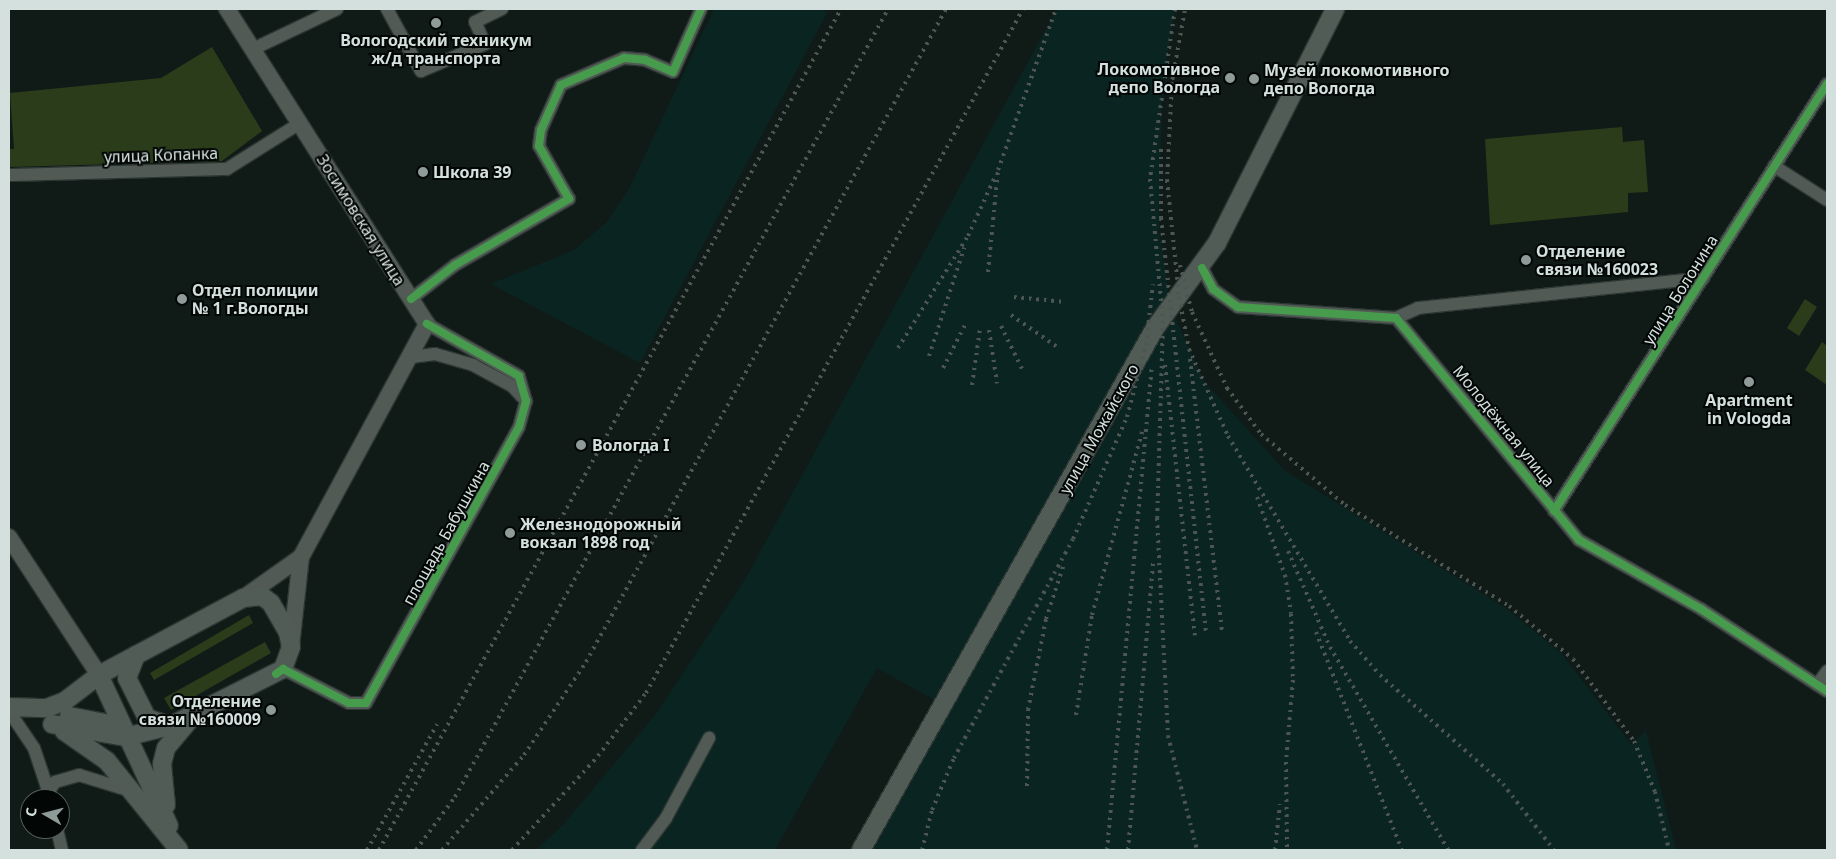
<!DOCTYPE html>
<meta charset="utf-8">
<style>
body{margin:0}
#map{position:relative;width:1836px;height:859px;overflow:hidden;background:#101b18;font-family:"Noto Sans",sans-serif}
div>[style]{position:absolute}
.built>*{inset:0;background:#0a2521}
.green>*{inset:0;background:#2a3c1a}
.roads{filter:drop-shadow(1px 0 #2c3633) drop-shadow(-1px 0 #2c3633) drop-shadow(0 1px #2c3633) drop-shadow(0 -1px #2c3633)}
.minor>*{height:12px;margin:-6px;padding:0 6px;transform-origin:6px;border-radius:6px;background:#515a54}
.tertiary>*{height:16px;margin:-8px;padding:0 8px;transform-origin:8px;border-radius:8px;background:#515a54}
.secondary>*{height:18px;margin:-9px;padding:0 9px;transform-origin:9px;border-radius:9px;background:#515c57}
.rail>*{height:4px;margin-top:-2px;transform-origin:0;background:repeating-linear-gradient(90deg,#4d5653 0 2.5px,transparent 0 7.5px)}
.cycleway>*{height:8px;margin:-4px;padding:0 4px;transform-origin:4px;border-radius:4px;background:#469c4c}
.dots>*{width:14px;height:14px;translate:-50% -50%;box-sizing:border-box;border:2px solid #020706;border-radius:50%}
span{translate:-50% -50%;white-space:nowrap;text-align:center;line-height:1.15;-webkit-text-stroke:4px #020706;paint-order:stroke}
.poi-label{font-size:16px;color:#d4e0dd;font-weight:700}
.right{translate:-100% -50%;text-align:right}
.left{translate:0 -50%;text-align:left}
.street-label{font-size:16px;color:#d4e0dd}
.frame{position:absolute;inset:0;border:10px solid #d4e0dd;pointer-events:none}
.north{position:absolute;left:20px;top:789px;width:50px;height:50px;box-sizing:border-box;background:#020706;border:1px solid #565e5c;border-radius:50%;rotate:278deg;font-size:14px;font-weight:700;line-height:20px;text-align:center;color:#d4e0dd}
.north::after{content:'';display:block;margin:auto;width:18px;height:22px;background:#8f9b98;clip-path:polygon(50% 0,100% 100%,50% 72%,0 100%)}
</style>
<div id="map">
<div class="built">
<i style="clip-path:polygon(714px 9px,822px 9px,827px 13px,640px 363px,491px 284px,574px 250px,607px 222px,629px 189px)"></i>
<i style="clip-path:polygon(1057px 9px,1175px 9px,1162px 89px,1159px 230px,1171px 308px,1204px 381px,1284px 470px,1507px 609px,1561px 653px,1631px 744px,1646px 731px,1676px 850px,873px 850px,951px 709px,877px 668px,775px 850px,536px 850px,563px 825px,656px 714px,746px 578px)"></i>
</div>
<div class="green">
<i style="clip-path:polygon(212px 47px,262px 131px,222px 161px,9px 167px,9px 149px,14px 149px,10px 93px,161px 78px)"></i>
<i style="clip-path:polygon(1622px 127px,1623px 142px,1644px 140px,1648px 192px,1628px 193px,1628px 212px,1490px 225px,1485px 139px)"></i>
<i style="clip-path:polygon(1805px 299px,1817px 307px,1799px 336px,1787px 328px)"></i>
<i style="clip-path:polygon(1822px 342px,1827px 346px,1827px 385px,1805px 370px)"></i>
<i style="clip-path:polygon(249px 615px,253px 623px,154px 680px,150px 673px)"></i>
<i style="clip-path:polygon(265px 642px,271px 653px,171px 710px,164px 698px)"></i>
</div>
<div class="roads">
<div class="minor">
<i style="left:387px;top:9px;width:71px;rotate:61.3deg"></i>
<i style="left:421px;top:71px;width:69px;rotate:-22.9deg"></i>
<i style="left:485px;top:44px;width:24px;rotate:-114deg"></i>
<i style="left:475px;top:22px;width:30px;rotate:-26deg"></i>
<i style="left:253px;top:49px;width:93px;rotate:-25.5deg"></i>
<i style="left:1774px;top:166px;width:63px;rotate:32.7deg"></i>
<i style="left:9px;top:175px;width:218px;rotate:-1.6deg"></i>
<i style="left:227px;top:169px;width:86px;rotate:-32.2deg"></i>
<i style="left:1202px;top:268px;width:24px;rotate:62deg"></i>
<i style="left:1213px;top:289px;width:31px;rotate:36deg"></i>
<i style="left:1238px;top:307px;width:158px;rotate:4deg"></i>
<i style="left:1396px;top:318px;width:288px;rotate:50.5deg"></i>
<i style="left:1579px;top:540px;width:140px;rotate:29.5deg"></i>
<i style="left:1701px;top:609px;width:150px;rotate:33.1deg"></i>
<i style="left:411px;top:299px;width:56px;rotate:-37.7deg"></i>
<i style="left:455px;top:265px;width:132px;rotate:-30.1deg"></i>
<i style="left:569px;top:199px;width:61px;rotate:-119.5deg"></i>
<i style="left:539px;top:146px;width:16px;rotate:-83deg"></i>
<i style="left:541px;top:130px;width:49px;rotate:-66deg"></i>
<i style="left:561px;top:85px;width:69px;rotate:-23.2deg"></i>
<i style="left:624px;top:58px;width:21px;rotate:5deg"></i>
<i style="left:645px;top:60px;width:30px;rotate:23deg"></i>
<i style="left:673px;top:72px;width:69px;rotate:-66deg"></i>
<i style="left:1396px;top:318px;width:24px;rotate:-24deg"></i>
<i style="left:1418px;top:308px;width:287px;rotate:-6deg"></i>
<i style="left:411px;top:357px;width:24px;rotate:-7deg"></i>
<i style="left:435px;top:354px;width:40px;rotate:16deg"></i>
<i style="left:473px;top:365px;width:44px;rotate:28.3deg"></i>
<i style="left:512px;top:386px;width:21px;rotate:47deg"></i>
<i style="left:1554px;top:511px;width:507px;rotate:-57.41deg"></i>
<i style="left:277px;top:673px;width:7px;rotate:-34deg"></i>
<i style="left:283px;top:669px;width:74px;rotate:27.3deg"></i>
<i style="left:349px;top:703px;width:17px"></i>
<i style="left:366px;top:703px;width:316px;rotate:-61deg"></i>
<i style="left:519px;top:427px;width:27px;rotate:-75deg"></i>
<i style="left:526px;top:401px;width:26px;rotate:-106deg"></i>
<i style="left:519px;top:376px;width:106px;rotate:-150.5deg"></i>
<i style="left:1817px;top:685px;width:17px;rotate:-54deg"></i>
<i style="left:9px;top:711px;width:45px;rotate:56deg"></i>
<i style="left:34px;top:748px;width:54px;rotate:71.6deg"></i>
<i style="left:49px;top:791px;width:11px;rotate:-56deg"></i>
<i style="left:55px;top:782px;width:25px;rotate:-16deg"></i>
<i style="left:79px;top:775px;width:51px;rotate:17deg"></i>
<i style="left:57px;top:829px;width:22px;rotate:77deg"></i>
<i style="left:642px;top:850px;width:40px;rotate:-53deg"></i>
<i style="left:666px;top:818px;width:91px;rotate:-61.7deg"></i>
</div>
<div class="tertiary">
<i style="left:227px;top:9px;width:373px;rotate:57.6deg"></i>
<i style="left:427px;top:324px;width:265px;rotate:118.4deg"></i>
<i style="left:301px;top:557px;width:71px;rotate:144.7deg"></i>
<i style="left:9px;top:537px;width:165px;rotate:56.9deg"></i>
<i style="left:291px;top:647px;width:91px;rotate:-83.7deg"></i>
</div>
<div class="secondary">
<i style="left:136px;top:655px;width:25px;rotate:111deg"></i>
<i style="left:127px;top:678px;width:45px;rotate:63.4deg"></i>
<i style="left:147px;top:718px;width:24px;rotate:19deg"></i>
<i style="left:99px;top:675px;width:166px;rotate:65.1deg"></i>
<i style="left:9px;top:707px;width:38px;rotate:2deg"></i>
<i style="left:47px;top:708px;width:19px;rotate:-21deg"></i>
<i style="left:65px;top:701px;width:43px;rotate:-37.4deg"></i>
<i style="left:99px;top:675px;width:163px;rotate:-28.1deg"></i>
<i style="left:243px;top:598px;width:19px;rotate:-6deg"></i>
<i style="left:262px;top:596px;width:11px;rotate:38deg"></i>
<i style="left:271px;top:603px;width:34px;rotate:60deg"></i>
<i style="left:288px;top:633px;width:14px;rotate:78deg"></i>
<i style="left:291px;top:647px;width:23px;rotate:110deg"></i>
<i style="left:283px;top:669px;width:127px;rotate:153.2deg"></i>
<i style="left:170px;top:726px;width:46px;rotate:166.3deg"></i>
<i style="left:125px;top:737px;width:74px;rotate:-169.9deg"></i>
<i style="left:69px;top:716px;width:42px;rotate:11deg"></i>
<i style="left:110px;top:724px;width:14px;rotate:39deg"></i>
<i style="left:64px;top:731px;width:52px;rotate:34.9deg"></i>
<i style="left:107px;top:761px;width:114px;rotate:51deg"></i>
<i style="left:166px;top:805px;width:41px;rotate:-95.6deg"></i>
<i style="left:162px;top:764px;width:16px;rotate:-76deg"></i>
<i style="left:166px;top:748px;width:35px;rotate:-50deg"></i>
<i style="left:861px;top:850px;width:599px;rotate:-60.61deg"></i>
<i style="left:1155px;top:328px;width:105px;rotate:-53.9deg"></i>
<i style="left:1217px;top:243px;width:262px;rotate:-63.2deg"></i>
</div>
</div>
<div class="rail">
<i style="left:1175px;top:9px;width:172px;rotate:98.4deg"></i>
<i style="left:1150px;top:179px;width:143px;rotate:84.8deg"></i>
<i style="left:1163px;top:321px;width:197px;rotate:91.7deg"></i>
<i style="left:1157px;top:518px;width:218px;rotate:87.1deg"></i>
<i style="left:1168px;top:736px;width:118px;rotate:75.7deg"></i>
<i style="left:1172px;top:82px;width:98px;rotate:92.9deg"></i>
<i style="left:1167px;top:180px;width:118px;rotate:84.1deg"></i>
<i style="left:1179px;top:297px;width:53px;rotate:79.1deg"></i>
<i style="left:1189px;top:349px;width:95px;rotate:65.9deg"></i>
<i style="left:1228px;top:436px;width:239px;rotate:59.2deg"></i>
<i style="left:1350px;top:641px;width:45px;rotate:48.6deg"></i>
<i style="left:1380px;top:675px;width:164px;rotate:41.5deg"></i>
<i style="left:1503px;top:784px;width:83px;rotate:52.3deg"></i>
<i style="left:1171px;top:87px;width:79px;rotate:-79.8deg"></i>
<i style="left:1161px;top:149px;width:69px;rotate:90deg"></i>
<i style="left:1161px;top:218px;width:417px;rotate:83.8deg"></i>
<i style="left:1180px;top:265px;width:49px;rotate:75.7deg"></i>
<i style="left:1192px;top:312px;width:84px;rotate:65.3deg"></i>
<i style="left:1227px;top:388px;width:57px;rotate:53.5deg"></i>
<i style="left:1261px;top:434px;width:110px;rotate:40.2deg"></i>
<i style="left:1345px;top:505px;width:193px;rotate:31.6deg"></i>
<i style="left:1509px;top:606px;width:83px;rotate:39.6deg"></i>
<i style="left:1573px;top:659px;width:102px;rotate:53.4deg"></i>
<i style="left:1634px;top:741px;width:55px;rotate:67.6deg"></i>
<i style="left:1655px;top:792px;width:60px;rotate:76.4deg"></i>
<i style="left:988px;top:272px;width:102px;rotate:-84.4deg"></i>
<i style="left:998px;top:170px;width:171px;rotate:-70.2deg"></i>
<i style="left:1014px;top:297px;width:52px;rotate:5.5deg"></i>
<i style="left:1011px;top:315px;width:55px;rotate:34.6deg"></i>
<i style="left:1001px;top:326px;width:52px;rotate:63.9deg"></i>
<i style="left:989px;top:330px;width:54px;rotate:81.4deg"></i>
<i style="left:898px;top:348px;width:132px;rotate:-58deg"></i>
<i style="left:968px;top:236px;width:63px;rotate:-65.5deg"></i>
<i style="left:929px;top:356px;width:114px;rotate:-72deg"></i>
<i style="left:1190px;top:359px;width:274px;rotate:83.3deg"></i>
<i style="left:1165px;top:365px;width:272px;rotate:83.7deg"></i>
<i style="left:943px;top:368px;width:51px;rotate:-62.9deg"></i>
<i style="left:972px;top:385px;width:57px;rotate:-81.9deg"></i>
<i style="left:1257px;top:497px;width:83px;rotate:70.3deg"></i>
<i style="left:1285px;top:575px;width:39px;rotate:81deg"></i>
<i style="left:1291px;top:614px;width:66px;rotate:88.3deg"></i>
<i style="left:1293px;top:680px;width:82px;rotate:94.9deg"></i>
<i style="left:1286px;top:762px;width:88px;rotate:89.3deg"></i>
<i style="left:1288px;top:551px;width:105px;rotate:66.4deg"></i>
<i style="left:1330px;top:647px;width:235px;rotate:59.8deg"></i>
<i style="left:1316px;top:632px;width:234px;rotate:68.5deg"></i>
<i style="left:1076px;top:715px;width:101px;rotate:-80.9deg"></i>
<i style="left:1092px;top:615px;width:190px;rotate:-74.7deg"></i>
<i style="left:1027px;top:786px;width:76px;rotate:-89.2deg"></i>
<i style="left:1028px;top:710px;width:93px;rotate:-78.8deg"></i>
<i style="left:1046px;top:619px;width:55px;rotate:-71.9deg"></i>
<i style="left:367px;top:850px;width:144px;rotate:-60.9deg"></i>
<i style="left:379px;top:850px;width:960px;rotate:-61.22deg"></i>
<i style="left:416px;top:850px;width:66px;rotate:-53.7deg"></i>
<i style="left:455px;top:797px;width:899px;rotate:-61.21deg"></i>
<i style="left:442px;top:850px;width:125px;rotate:-49.2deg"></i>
<i style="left:524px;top:755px;width:112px;rotate:-56.3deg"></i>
<i style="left:586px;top:662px;width:746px;rotate:-61.13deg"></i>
<i style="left:512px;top:850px;width:127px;rotate:-47.5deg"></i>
<i style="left:598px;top:756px;width:79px;rotate:-52.7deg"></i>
<i style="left:646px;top:693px;width:781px;rotate:-61.14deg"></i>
<i style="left:922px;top:850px;width:41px;rotate:-76deg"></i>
<i style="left:932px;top:810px;width:56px;rotate:-67.1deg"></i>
<i style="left:954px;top:758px;width:249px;rotate:-61.5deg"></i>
<i style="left:1073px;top:539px;width:133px;rotate:-66.1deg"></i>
<i style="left:1127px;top:417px;width:74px;rotate:-75.2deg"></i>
<i style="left:1146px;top:345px;width:61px;rotate:-83.5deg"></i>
<i style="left:1107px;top:850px;width:483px;rotate:-84.7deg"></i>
<i style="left:1128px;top:850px;width:288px;rotate:-85deg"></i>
<i style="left:1275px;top:850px;width:46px;rotate:-83.8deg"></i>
</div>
<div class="cycleway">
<i style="left:1202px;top:268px;width:24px;rotate:62deg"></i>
<i style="left:1213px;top:289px;width:31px;rotate:36deg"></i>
<i style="left:1238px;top:307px;width:158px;rotate:4deg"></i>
<i style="left:1396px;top:318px;width:288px;rotate:50.5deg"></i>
<i style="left:1579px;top:540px;width:140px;rotate:29.5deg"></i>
<i style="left:1701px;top:609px;width:150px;rotate:33.1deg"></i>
<i style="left:411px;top:299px;width:56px;rotate:-37.7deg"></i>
<i style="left:455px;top:265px;width:132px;rotate:-30.1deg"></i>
<i style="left:569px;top:199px;width:61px;rotate:-119.5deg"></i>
<i style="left:539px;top:146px;width:16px;rotate:-83deg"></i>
<i style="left:541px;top:130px;width:49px;rotate:-66deg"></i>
<i style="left:561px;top:85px;width:69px;rotate:-23.2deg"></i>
<i style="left:624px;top:58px;width:21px;rotate:5deg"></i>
<i style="left:645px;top:60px;width:30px;rotate:23deg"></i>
<i style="left:673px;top:72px;width:69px;rotate:-66deg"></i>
<i style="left:1554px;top:511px;width:507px;rotate:-57.41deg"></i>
<i style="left:276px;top:674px;width:9px;rotate:-36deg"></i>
<i style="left:283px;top:669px;width:74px;rotate:27.3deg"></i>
<i style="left:349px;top:703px;width:17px"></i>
<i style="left:366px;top:703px;width:316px;rotate:-61deg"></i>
<i style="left:519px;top:427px;width:27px;rotate:-75deg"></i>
<i style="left:526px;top:401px;width:26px;rotate:-106deg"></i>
<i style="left:519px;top:376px;width:106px;rotate:-150.5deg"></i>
</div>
<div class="dots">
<i style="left:436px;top:23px;background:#8f9b98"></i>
<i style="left:1230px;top:78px;background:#8f9b98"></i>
<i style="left:1254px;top:79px;background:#8f9b98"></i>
<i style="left:423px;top:172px;background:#8f9b98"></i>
<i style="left:1526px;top:260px;background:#8f9b98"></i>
<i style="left:182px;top:299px;background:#8f9b98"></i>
<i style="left:1749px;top:382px;background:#8f9b98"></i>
<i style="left:581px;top:445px;background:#8f9b98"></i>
<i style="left:510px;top:533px;background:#8f9b98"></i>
<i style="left:271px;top:710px;background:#8f9b98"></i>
</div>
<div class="poi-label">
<span style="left:436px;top:49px">Вологодский техникум<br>ж/д транспорта</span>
<span class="right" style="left:1220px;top:78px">Локомотивное<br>депо Вологда</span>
<span class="left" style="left:1264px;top:79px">Музей локомотивного<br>депо Вологда</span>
<span class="left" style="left:433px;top:172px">Школа 39</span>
<span class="left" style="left:1536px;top:260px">Отделение<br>связи №160023</span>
<span class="left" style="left:192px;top:299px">Отдел полиции<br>№ 1 г.Вологды</span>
<span style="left:1749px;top:409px">Apartment<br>in Vologda</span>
<span class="left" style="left:592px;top:445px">Вологда I</span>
<span class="left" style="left:520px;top:533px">Железнодорожный<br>вокзал 1898 год</span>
<span class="right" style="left:261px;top:710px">Отделение<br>связи №160009</span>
</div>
<div class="street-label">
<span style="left:161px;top:155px;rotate:-2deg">улица Копанка</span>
<span style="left:361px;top:220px;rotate:58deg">Зосимовская улица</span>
<span style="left:1680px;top:290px;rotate:-58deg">улица Болонина</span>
<span style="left:1504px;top:426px;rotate:51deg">Молодёжная улица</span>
<span style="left:1099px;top:429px;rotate:-61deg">улица Можайского</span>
<span style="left:446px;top:533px;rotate:-61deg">площадь Бабушкина</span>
</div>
<div class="frame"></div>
<div class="north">С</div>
</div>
